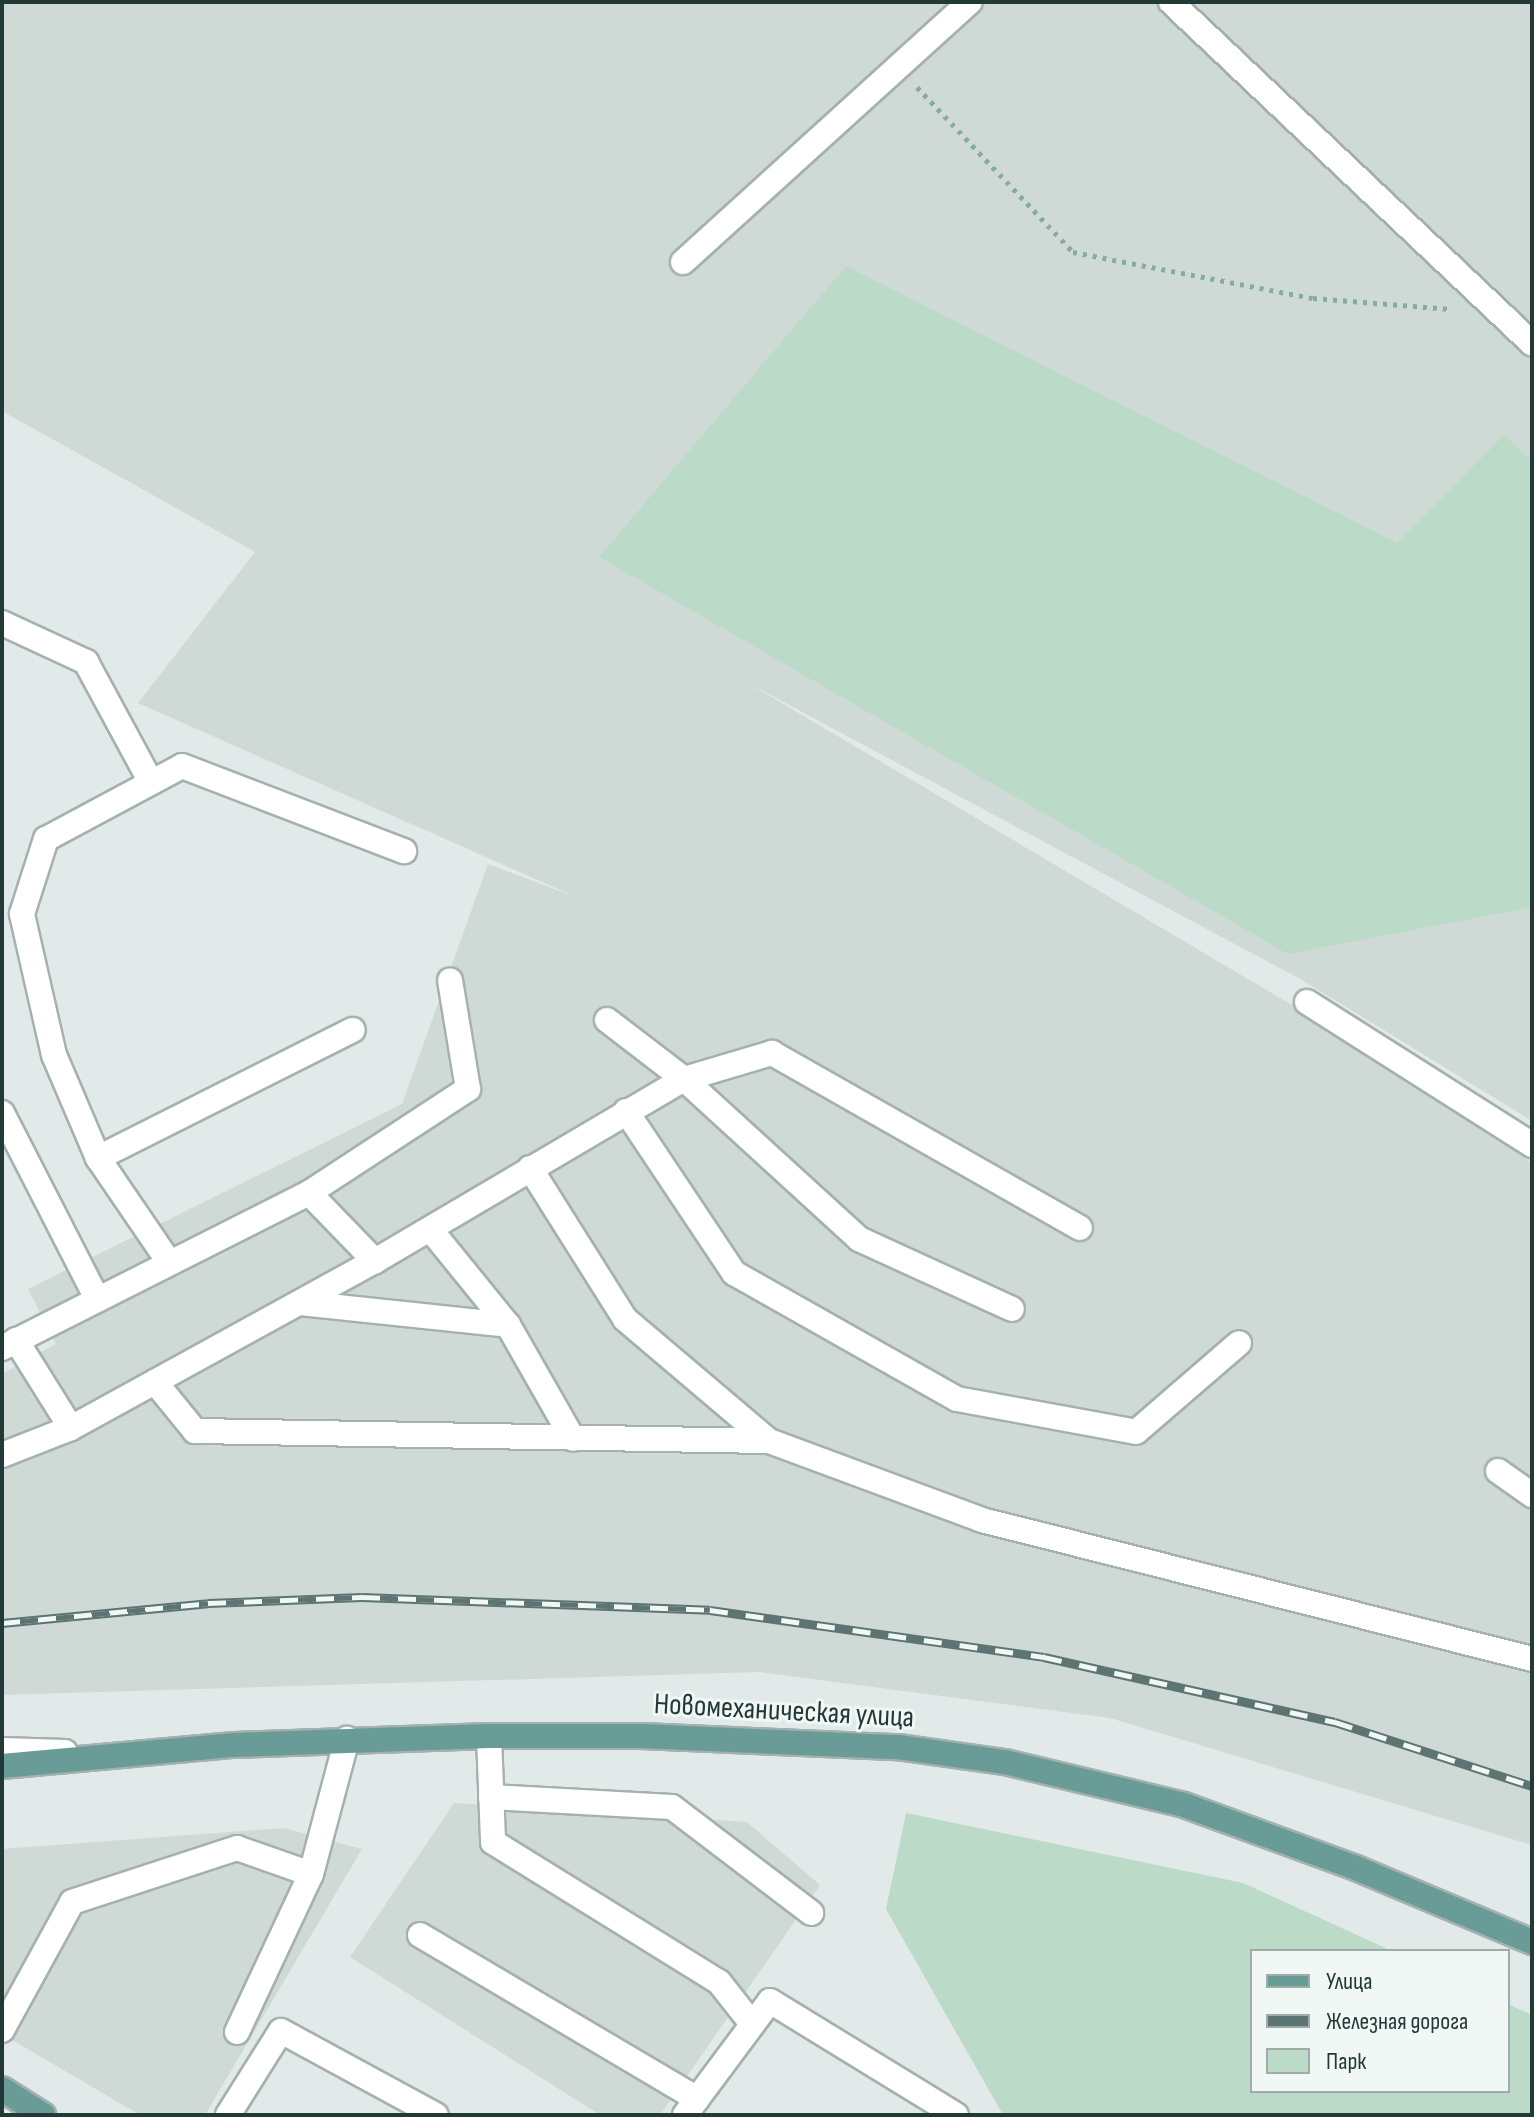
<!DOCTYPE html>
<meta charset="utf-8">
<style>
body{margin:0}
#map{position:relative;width:1534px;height:2117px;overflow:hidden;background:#e1eae8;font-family:"Sofia Sans Condensed",sans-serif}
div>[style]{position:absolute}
.built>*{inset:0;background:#cfdad7}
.green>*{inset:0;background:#bcdac8}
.path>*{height:5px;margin-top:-2.5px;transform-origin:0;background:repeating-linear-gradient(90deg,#84aba5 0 4px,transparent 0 10px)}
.roads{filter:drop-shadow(2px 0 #a4b1af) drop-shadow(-2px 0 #a4b1af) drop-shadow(0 2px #a4b1af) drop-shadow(0 -2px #a4b1af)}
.minor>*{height:24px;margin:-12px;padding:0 12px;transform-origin:12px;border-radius:12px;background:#fff}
.major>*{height:24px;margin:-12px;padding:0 12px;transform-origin:12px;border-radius:12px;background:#699c97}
.rail>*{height:9px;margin-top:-4.5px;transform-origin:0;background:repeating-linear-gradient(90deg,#f1f7f5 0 18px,#5d7572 0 36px);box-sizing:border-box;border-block:2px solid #5d7572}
span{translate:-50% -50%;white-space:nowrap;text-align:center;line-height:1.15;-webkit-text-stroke:6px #f1f7f5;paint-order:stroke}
.street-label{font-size:30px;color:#233937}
.frame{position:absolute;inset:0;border:4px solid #233937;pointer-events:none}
.legend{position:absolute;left:1250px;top:1949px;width:260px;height:144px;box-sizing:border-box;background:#f1f7f5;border:2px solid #9faba9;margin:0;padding:10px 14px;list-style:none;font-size:24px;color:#233937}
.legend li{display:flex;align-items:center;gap:16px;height:40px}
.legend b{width:40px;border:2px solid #9faba9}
</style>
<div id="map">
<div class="built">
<i style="clip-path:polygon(2px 2px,1532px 2px,1532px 1121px,1302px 980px,748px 683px,1368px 1050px,1532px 1163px,1532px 1845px,1110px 1718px,759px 1672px,2px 1695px,2px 1374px,56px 1344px,28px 1289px,402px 1104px,488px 864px,576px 897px,138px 703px,255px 552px,2px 411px)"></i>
<i style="clip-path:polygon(454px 1803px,747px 1822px,820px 1885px,660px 2115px,600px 2115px,350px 1957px)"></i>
<i style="clip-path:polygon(284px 1828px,362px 1849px,205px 2115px,140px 2115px,2px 2034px,2px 1849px)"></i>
</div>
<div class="green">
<i style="clip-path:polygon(846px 266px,1397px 543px,1504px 435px,1532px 461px,1532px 907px,1288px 954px,599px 557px)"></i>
<i style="clip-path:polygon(906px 1813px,1243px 1883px,1392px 1951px,1252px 1951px,1252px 2091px,1508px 2091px,1508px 2004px,1532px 2015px,1532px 2115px,1003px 2115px,886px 1909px)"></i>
</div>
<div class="path">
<i style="left:917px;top:87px;width:227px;rotate:46.6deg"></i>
<i style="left:1073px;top:252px;width:244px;rotate:10.9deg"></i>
<i style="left:1313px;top:298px;width:138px;rotate:4.6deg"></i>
</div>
<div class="roads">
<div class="minor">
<i style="left:1171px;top:2px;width:497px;rotate:43.4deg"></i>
<i style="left:683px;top:262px;width:387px;rotate:-42.2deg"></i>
<i style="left:2px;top:623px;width:93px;rotate:24.9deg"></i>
<i style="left:86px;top:662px;width:136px;rotate:61.6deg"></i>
<i style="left:1307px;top:1002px;width:267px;rotate:32.4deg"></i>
<i style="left:607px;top:1020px;width:97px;rotate:37.5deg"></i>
<i style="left:684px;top:1079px;width:237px;rotate:42.4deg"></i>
<i style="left:859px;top:1239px;width:168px;rotate:24.6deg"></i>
<i style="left:626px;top:1111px;width:195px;rotate:56.3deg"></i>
<i style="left:734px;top:1273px;width:256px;rotate:29.5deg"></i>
<i style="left:957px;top:1399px;width:182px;rotate:10.4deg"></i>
<i style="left:1136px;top:1432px;width:136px;rotate:-40.8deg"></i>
<i style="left:2px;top:1113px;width:209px;rotate:62.9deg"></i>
<i style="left:98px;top:1158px;width:285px;rotate:-26.7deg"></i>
<i style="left:530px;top:1168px;width:178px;rotate:57.8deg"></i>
<i style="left:625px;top:1319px;width:189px;rotate:40.3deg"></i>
<i style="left:769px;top:1441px;width:227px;rotate:20.3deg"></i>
<i style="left:982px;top:1520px;width:567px;rotate:14.18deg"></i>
<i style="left:309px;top:1193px;width:95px;rotate:45.9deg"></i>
<i style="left:430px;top:1229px;width:124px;rotate:50.9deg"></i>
<i style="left:508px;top:1325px;width:131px;rotate:60.3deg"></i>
<i style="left:169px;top:1262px;width:126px;rotate:-124.3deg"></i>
<i style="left:98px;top:1158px;width:112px;rotate:-113.1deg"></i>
<i style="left:54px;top:1055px;width:145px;rotate:-102.8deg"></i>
<i style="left:22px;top:914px;width:79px;rotate:-72.3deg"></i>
<i style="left:46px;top:839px;width:154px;rotate:-28.2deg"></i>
<i style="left:182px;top:766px;width:238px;rotate:21deg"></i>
<i style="left:300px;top:1303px;width:209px;rotate:6deg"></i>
<i style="left:2px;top:1348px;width:344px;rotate:-26.8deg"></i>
<i style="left:309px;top:1193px;width:190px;rotate:-33.2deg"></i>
<i style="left:468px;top:1089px;width:110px;rotate:-99.4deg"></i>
<i style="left:155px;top:1382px;width:63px;rotate:50.8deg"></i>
<i style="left:195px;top:1431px;width:574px;rotate:1deg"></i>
<i style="left:71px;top:1428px;width:347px;rotate:-28.8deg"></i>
<i style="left:375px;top:1261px;width:359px;rotate:-30.5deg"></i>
<i style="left:684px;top:1079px;width:92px;rotate:-16.5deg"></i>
<i style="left:772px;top:1053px;width:354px;rotate:29.6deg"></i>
<i style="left:2px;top:1455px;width:74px;rotate:-21.4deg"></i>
<i style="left:71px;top:1428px;width:104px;rotate:-122deg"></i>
<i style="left:1498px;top:1471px;width:42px;rotate:35.2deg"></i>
<i style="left:489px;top:1736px;width:106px;rotate:87.8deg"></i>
<i style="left:493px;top:1842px;width:266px;rotate:31.8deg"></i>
<i style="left:719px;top:1982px;width:53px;rotate:51.8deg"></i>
<i style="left:2px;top:1750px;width:63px;rotate:1.8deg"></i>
<i style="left:491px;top:1797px;width:181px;rotate:3.2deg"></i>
<i style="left:672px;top:1807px;width:175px;rotate:37.3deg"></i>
<i style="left:420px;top:1935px;width:322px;rotate:30.6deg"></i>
<i style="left:2px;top:2030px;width:146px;rotate:-61.3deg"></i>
<i style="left:72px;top:1902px;width:174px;rotate:-18.1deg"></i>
<i style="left:237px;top:1848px;width:78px;rotate:19.4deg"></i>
<i style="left:311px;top:1874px;width:140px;rotate:-75.1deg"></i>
<i style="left:237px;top:2032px;width:174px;rotate:-64.9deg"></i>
<i style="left:228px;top:2115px;width:99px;rotate:-57.8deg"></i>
<i style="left:281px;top:2031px;width:176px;rotate:28.5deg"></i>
<i style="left:685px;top:2115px;width:142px;rotate:-53.3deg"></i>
<i style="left:770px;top:2001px;width:218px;rotate:31.5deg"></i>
</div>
<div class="major">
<i style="left:2px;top:1766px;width:233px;rotate:-5.2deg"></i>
<i style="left:234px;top:1745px;width:255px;rotate:-2deg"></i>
<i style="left:489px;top:1736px;width:152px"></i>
<i style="left:641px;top:1736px;width:257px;rotate:2.5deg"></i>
<i style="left:898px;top:1747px;width:108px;rotate:8deg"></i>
<i style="left:1005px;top:1762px;width:184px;rotate:13.5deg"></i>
<i style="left:1184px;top:1805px;width:183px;rotate:20.1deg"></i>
<i style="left:1356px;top:1868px;width:191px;rotate:22.8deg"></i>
<i style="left:2px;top:2089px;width:49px;rotate:32.4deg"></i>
</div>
</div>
<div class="rail">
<i style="left:2px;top:1623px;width:207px;rotate:-5.5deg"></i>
<i style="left:208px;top:1603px;width:154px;rotate:-2.2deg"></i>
<i style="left:362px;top:1597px;width:348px;rotate:2.1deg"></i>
<i style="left:710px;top:1610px;width:337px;rotate:8deg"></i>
<i style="left:1044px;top:1657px;width:298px;rotate:12.6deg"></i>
<i style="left:1335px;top:1722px;width:207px;rotate:18deg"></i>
</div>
<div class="street-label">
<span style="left:784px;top:1711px;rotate:3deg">Новомеханическая улица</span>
</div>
<div class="frame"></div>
<ul class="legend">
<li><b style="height:10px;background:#699c97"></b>Улица</li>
<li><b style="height:10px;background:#5d7572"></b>Железная дорога</li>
<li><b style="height:22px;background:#bcdac8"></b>Парк</li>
</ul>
</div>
